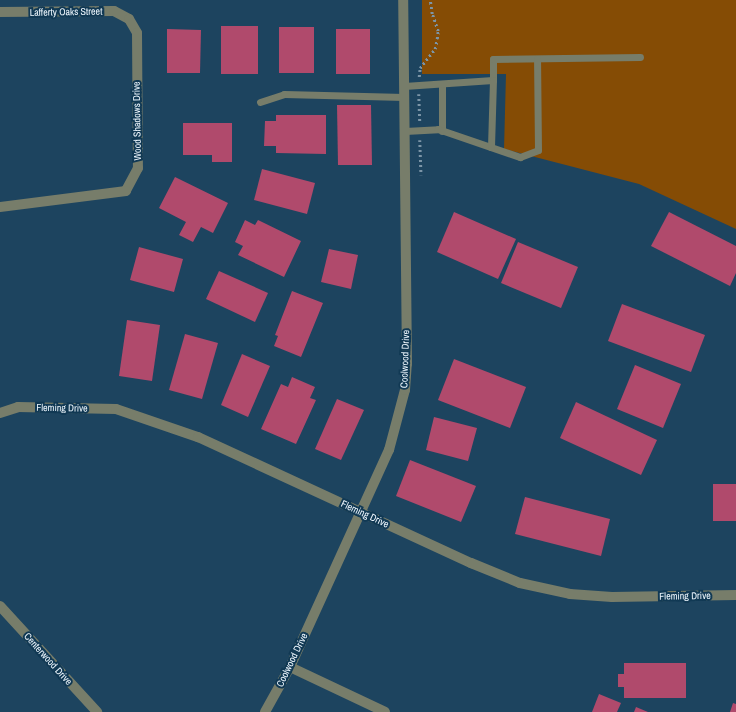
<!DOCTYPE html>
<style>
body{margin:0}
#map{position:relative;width:736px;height:712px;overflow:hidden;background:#1d445f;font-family:"Archivo Narrow",sans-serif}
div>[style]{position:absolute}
.green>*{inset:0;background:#854c05}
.building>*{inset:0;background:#b04a6c}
.path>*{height:2.5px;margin-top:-1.25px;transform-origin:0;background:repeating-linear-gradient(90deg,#7c95a7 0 2px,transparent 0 5px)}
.lane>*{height:7px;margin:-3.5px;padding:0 3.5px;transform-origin:3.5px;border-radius:3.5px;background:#777d6a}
.street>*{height:10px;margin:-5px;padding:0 5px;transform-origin:5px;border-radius:5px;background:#777d6a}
span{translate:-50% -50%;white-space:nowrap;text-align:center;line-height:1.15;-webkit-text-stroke:4px #113954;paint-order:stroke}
.street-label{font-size:10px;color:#edf6fd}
</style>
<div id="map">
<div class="green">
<i style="clip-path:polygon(422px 0,736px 0,736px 229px,639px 184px,504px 149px,506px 74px,422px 74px)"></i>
</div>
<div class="building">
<i style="clip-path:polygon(221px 26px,258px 26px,258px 74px,221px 74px)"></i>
<i style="clip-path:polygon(279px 27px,314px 27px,314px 73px,279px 73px)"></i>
<i style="clip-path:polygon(167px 29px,201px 30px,200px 73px,167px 73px)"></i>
<i style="clip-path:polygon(336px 29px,370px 29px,370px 74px,336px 74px)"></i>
<i style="clip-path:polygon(337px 105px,371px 105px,372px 165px,338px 165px)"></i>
<i style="clip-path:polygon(276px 115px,326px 115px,326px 154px,276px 153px,276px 146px,264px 146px,265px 121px,276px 121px)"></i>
<i style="clip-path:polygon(183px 123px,232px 123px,232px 162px,212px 162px,212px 155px,183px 155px)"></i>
<i style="clip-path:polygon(262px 169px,315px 183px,307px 214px,254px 200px)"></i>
<i style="clip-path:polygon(175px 177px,228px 203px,213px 233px,201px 227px,193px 242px,179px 235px,186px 222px,159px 208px)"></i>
<i style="clip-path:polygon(454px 212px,516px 239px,498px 279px,437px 252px)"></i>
<i style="clip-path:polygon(669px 212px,736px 246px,736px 273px,730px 286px,651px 246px)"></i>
<i style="clip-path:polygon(245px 220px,255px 225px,258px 220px,301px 241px,284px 277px,238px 255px,243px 246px,235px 242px)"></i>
<i style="clip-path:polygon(518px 242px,578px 267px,561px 308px,501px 283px)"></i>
<i style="clip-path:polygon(139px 247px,183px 259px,174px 292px,130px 280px)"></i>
<i style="clip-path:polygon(329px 249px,358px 255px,351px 289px,321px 282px)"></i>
<i style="clip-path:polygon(219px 271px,268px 293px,255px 322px,206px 299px)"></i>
<i style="clip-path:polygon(292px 291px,323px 303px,301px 357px,274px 346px,278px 336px,275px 335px)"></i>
<i style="clip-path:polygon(622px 304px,705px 335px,691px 372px,608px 341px)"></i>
<i style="clip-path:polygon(127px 320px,160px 325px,152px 381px,119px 376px)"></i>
<i style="clip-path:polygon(185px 334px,218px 343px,202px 399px,169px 390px)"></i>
<i style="clip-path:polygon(242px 354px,270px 366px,248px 417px,221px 405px)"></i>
<i style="clip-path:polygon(454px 359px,526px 387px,510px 428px,438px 400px)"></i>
<i style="clip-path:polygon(635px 365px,681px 384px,663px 428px,617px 409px)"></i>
<i style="clip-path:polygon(292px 377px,315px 387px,310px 398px,316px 400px,296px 444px,261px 429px,281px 384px,288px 387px)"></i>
<i style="clip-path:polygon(337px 399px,364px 410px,341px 460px,315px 449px)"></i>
<i style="clip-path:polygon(576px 402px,657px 440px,641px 475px,560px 438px)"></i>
<i style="clip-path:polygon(434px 417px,477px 428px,468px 461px,426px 450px)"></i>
<i style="clip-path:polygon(410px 460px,476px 486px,461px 522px,396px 496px)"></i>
<i style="clip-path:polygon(713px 484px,736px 484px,736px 521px,713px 521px)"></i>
<i style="clip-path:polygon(525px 497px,610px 519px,601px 556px,515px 534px)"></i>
<i style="clip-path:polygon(624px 663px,686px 663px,686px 698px,624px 698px,624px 687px,618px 687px,618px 674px,624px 674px)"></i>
<i style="clip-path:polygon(599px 694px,621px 703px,617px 712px,592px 712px)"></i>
<i style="clip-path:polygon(733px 703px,736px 704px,736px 712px,730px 712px)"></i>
<i style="clip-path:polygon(636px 707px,648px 712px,634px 712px)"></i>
</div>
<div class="path">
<i style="left:419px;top:77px;width:9px;rotate:-84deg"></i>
<i style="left:420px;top:68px;width:24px;rotate:-52deg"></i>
<i style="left:435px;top:49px;width:10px;rotate:-79deg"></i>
<i style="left:437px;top:39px;width:8px;rotate:-83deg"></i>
<i style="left:438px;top:31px;width:18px;rotate:-109deg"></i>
<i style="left:432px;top:14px;width:14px;rotate:-98deg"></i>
<i style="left:419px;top:94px;width:27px;rotate:88deg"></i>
<i style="left:420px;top:140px;width:35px;rotate:88deg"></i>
</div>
<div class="lane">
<i style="left:442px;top:84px;width:47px;rotate:90deg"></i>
<i style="left:404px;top:86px;width:89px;rotate:-3.9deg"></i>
<i style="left:493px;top:80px;width:21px;rotate:-90deg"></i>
<i style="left:493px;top:59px;width:147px;rotate:-0.8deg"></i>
<i style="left:260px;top:102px;width:25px;rotate:-18deg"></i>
<i style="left:284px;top:94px;width:120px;rotate:1.4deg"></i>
<i style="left:405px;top:131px;width:33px;rotate:-3deg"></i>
<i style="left:438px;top:129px;width:87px;rotate:18.9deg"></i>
<i style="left:520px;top:157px;width:19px;rotate:-21deg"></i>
<i style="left:538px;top:150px;width:91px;rotate:-90.6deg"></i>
<i style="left:491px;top:147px;width:67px;rotate:-88.3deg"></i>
</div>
<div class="street">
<i style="left:0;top:12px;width:114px;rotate:-0.5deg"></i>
<i style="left:114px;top:11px;width:17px;rotate:28deg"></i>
<i style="left:129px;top:19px;width:16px;rotate:60deg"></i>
<i style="left:137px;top:33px;width:135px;rotate:89.6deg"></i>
<i style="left:138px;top:168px;width:26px;rotate:118deg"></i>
<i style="left:126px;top:191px;width:127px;rotate:172.8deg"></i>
<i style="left:0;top:413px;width:19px;rotate:-18deg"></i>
<i style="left:18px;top:407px;width:98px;rotate:1.2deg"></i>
<i style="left:116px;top:409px;width:87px;rotate:18.9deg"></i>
<i style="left:198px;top:437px;width:301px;rotate:24.8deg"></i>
<i style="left:471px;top:563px;width:53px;rotate:22.2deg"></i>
<i style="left:520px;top:583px;width:51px;rotate:12.4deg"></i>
<i style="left:570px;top:594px;width:42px;rotate:4.1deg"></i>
<i style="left:612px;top:597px;width:124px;rotate:-0.9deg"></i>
<i style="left:0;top:606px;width:144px;rotate:47.5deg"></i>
<i style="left:290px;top:667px;width:105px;rotate:25.3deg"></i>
<i style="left:265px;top:712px;width:51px;rotate:-60.9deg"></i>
<i style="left:290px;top:667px;width:239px;rotate:-65.5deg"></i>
<i style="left:389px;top:450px;width:62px;rotate:-75.1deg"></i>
<i style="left:405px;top:390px;width:26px;rotate:-86deg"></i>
<i style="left:407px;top:364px;width:364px;rotate:-90.6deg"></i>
</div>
<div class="street-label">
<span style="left:66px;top:12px;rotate:-1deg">Lafferty Oaks Street</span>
<span style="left:137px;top:121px;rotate:-91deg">Wood Shadows Drive</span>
<span style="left:405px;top:359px;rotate:-88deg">Coolwood Drive</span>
<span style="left:62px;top:408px;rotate:1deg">Fleming Drive</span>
<span style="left:365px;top:514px;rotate:25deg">Fleming Drive</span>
<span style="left:685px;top:596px;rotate:-1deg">Fleming Drive</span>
<span style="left:48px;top:659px;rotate:48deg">Centerwood Drive</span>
<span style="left:292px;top:660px;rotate:-64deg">Coolwood Drive</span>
</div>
</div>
